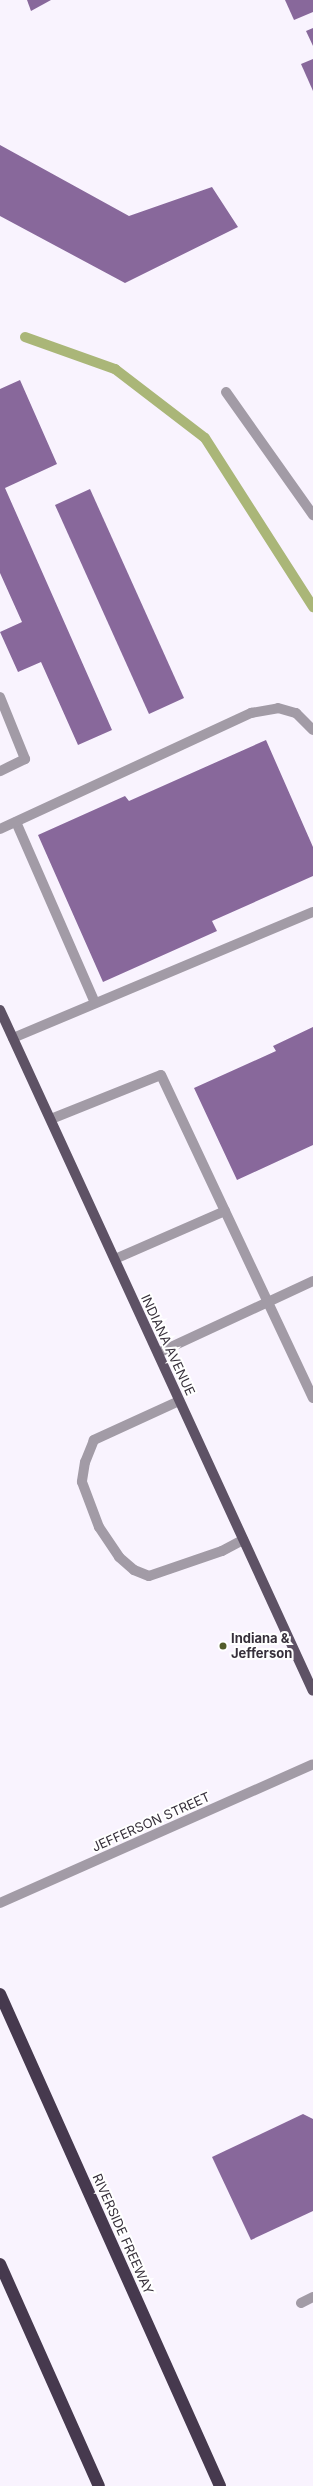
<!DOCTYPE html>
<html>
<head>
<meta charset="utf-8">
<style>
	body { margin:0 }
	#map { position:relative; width:313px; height:2486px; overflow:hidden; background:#f9f3fe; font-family:Inter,sans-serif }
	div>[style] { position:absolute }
	.stream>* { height:10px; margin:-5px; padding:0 5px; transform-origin:5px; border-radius:5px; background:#aab678 }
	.building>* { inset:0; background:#88689b }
	.minor>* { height:10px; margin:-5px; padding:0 5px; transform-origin:5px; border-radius:5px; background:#a29ba6 }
	.major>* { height:10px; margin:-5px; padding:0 5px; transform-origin:5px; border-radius:5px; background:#5e5265 }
	.highway>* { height:12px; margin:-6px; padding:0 6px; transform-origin:6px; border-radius:6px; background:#46394e }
	.dots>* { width:11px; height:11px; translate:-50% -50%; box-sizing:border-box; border:2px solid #fff; border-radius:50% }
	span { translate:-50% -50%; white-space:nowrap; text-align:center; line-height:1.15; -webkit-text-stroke:4px #fff; paint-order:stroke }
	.street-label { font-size:13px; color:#37303b }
	.poi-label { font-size:13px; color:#37303b; font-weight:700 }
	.left { translate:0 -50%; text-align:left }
</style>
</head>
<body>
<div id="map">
	<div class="stream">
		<i style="left:25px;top:337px;width:96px;rotate:19.6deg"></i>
		<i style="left:115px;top:369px;width:113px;rotate:37.5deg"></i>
		<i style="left:205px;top:438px;width:201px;rotate:57.4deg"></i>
	</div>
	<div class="building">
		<i style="clip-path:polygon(27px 0,51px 0,31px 11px)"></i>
		<i style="clip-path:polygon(285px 0,313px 0,313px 12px,294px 20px)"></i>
		<i style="clip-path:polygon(313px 28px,313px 46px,306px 31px)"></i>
		<i style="clip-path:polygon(313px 59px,313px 91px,301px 64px)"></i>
		<i style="clip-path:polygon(0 145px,129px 216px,212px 187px,238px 227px,125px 283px,0 216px)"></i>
		<i style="clip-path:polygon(20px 380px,57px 464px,5px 488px,112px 730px,78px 745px,41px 662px,18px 672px,0 632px,22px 622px,0 573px,0 389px)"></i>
		<i style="clip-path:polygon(90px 489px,184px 698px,149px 714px,55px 505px)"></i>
		<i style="clip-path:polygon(266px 740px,313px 847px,313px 876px,212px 921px,217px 931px,103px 982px,38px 835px,125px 796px,129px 801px)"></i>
		<i style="clip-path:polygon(313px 1027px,313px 1145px,237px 1180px,194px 1088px,276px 1051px,273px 1046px)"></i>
		<i style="clip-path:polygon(303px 2114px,313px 2119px,313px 2211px,251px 2240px,212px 2157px)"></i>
	</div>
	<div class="minor">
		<i style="left:226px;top:392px;width:151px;rotate:54.7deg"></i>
		<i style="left:0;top:697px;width:67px;rotate:68deg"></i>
		<i style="left:25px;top:759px;width:28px;rotate:154deg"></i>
		<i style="left:16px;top:822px;width:197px;rotate:66.4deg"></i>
		<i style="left:0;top:829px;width:277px;rotate:-24.8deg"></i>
		<i style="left:251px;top:713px;width:27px;rotate:-10deg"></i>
		<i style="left:278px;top:708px;width:19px;rotate:16deg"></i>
		<i style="left:296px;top:713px;width:24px;rotate:45deg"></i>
		<i style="left:13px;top:1038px;width:325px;rotate:-22.8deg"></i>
		<i style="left:51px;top:1119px;width:118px;rotate:-21.8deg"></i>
		<i style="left:161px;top:1075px;width:357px;rotate:64.8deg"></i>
		<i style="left:115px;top:1259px;width:120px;rotate:-23.6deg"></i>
		<i style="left:158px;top:1353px;width:171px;rotate:-24.9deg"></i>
		<i style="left:179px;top:1401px;width:94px;rotate:155.4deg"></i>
		<i style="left:94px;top:1440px;width:24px;rotate:112deg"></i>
		<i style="left:85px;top:1462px;width:20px;rotate:99deg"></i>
		<i style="left:82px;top:1482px;width:48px;rotate:69.3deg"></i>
		<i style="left:99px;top:1527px;width:36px;rotate:56deg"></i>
		<i style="left:119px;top:1557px;width:20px;rotate:41deg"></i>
		<i style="left:134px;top:1570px;width:16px;rotate:22deg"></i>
		<i style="left:149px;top:1576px;width:77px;rotate:-18.9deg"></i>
		<i style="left:222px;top:1551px;width:24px;rotate:-28deg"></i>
		<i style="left:0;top:1903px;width:342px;rotate:-23.9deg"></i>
		<i style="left:301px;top:2303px;width:13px;rotate:-27deg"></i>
	</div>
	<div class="major">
		<i style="left:0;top:1010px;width:749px;rotate:65.32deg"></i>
	</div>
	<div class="highway">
		<i style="left:0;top:1994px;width:539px;rotate:65.91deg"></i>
		<i style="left:0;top:2264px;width:243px;rotate:66deg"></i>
	</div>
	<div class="dots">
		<i style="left:223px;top:1646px;background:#525b2a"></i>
	</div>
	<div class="street-label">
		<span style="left:168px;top:1345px;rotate:65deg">INDIANA AVENUE</span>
		<span style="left:151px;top:1822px;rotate:-24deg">JEFFERSON STREET</span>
		<span style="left:123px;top:2234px;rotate:66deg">RIVERSIDE FREEWAY</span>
	</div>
	<div class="poi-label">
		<span class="left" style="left:231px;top:1646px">Indiana &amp;<br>Jefferson</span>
	</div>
</div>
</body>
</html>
